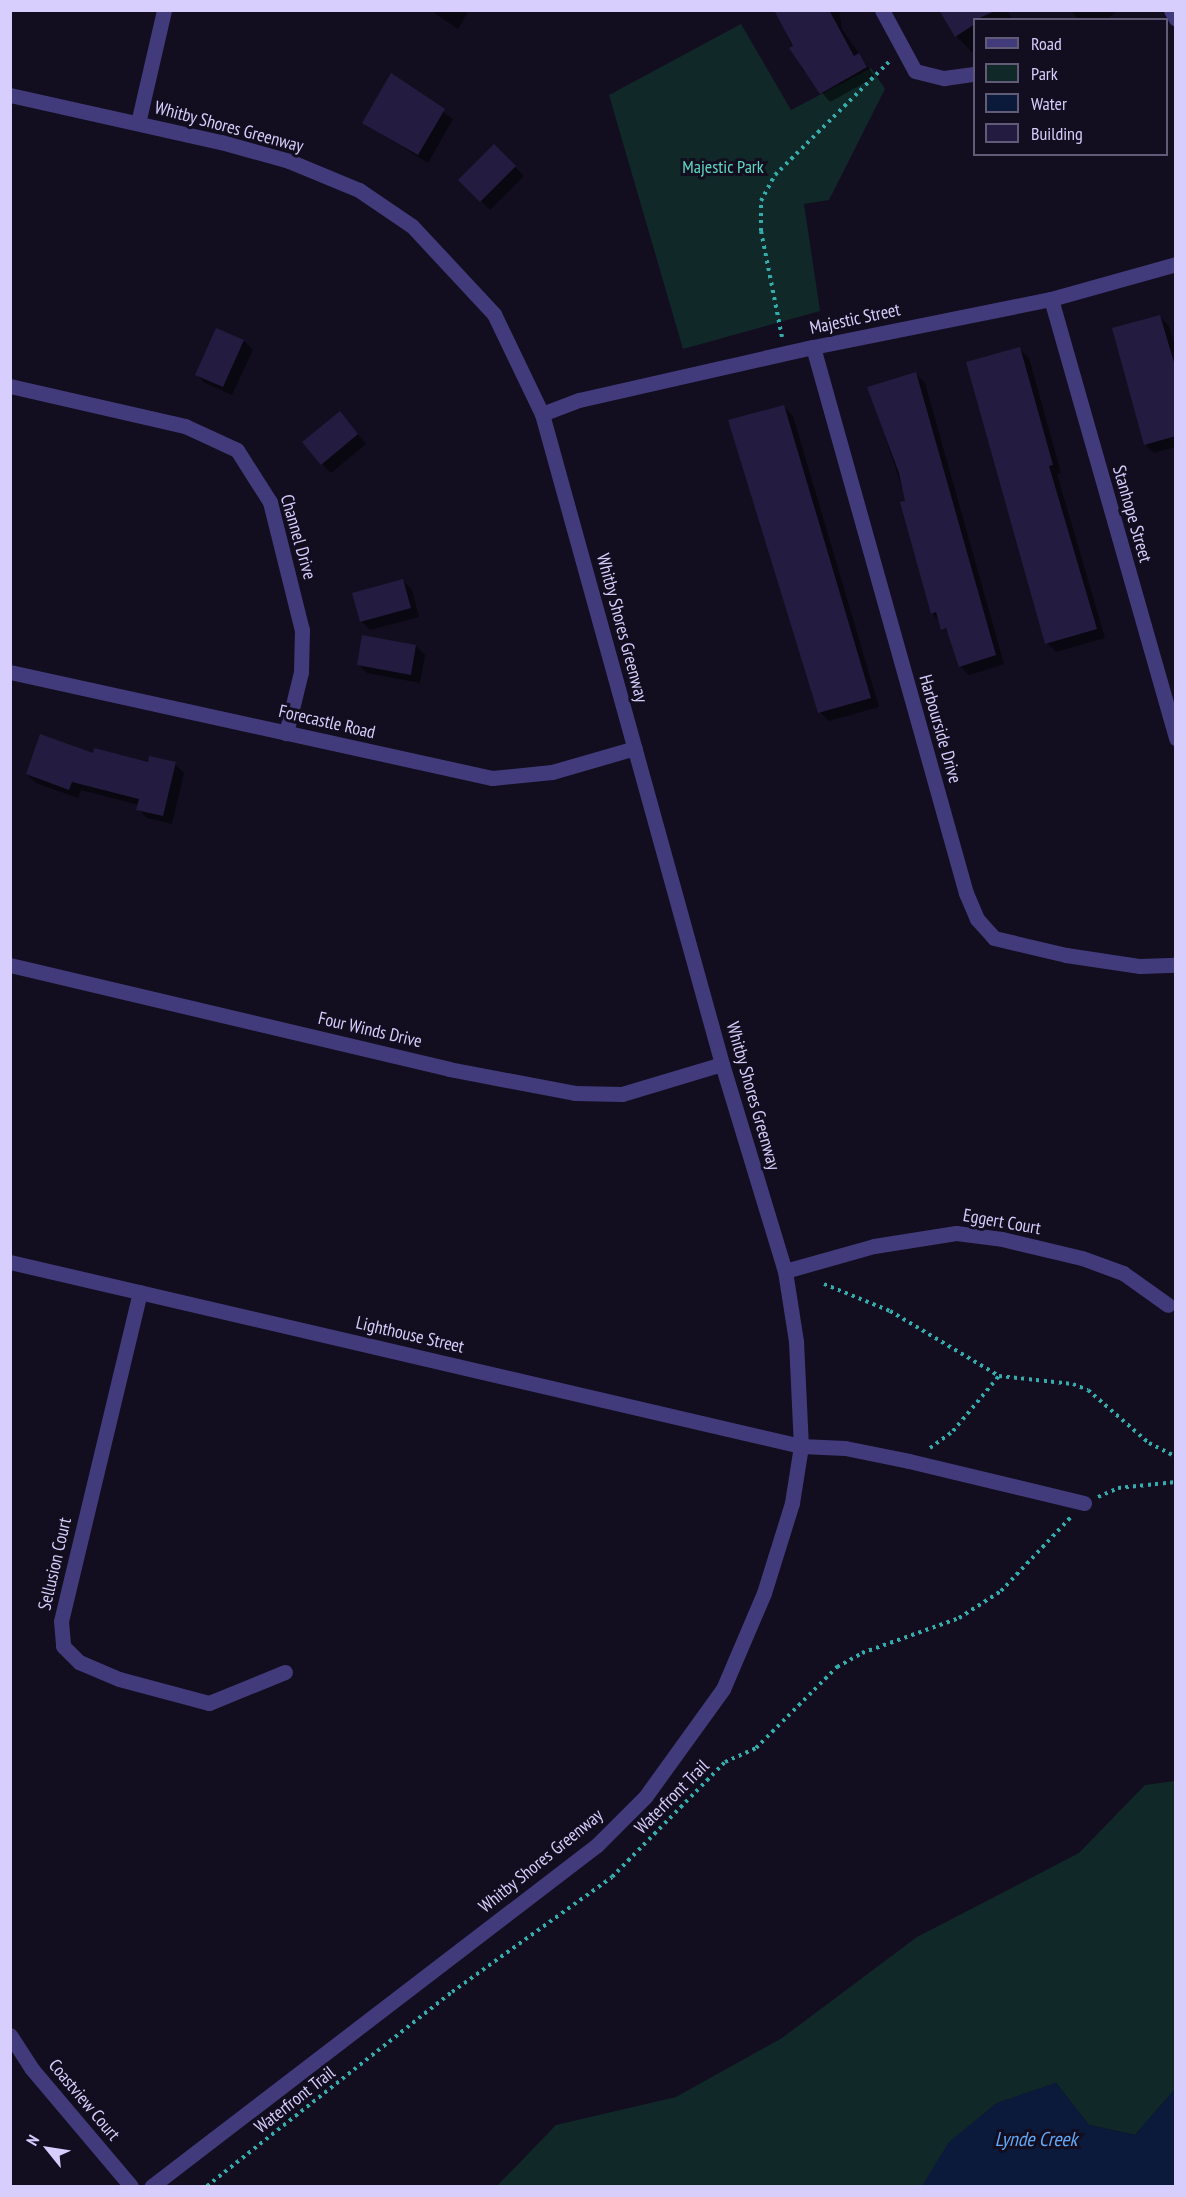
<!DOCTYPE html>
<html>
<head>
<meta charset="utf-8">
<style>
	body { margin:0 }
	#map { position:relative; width:1186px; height:2197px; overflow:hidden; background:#120e1f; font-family:"PT Sans Narrow",sans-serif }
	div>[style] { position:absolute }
	.green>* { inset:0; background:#112829 }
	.water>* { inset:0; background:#0b193b }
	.shadow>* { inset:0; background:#0007 }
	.building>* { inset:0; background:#241b40 }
	.path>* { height:4px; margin-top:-2px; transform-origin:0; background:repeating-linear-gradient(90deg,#33acac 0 3px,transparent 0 7.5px) }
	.minor>* { height:15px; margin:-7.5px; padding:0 7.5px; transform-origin:7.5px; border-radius:7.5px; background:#413b7c }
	span { translate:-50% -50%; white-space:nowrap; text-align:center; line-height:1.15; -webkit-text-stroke:6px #120e1f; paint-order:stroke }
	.street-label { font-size:18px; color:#d7cefd }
	.park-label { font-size:18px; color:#5ed9c2 }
	.water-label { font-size:20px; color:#61a8f8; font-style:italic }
	.frame { position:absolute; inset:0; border:12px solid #d7cefd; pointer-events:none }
	.legend { position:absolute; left:973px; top:18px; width:195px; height:138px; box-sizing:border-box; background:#120e1f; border:2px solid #615b78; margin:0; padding:8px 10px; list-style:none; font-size:18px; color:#d7cefd }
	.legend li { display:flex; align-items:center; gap:12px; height:30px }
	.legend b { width:30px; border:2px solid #615b78 }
	.north { position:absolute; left:18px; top:2119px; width:60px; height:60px; -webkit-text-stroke:4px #120e1f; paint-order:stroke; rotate:300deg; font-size:16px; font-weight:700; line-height:24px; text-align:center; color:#d7cefd }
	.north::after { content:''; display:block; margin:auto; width:21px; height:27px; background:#d7cefd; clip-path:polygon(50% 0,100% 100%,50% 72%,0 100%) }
</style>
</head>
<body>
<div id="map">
	<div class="green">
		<i style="clip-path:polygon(741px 24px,791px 110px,871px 68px,885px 89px,829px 200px,804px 204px,820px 311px,683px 349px,609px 95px)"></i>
		<i style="clip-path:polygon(1175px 1781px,1175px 2089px,1135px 2135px,1089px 2125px,1056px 2083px,997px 2103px,950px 2142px,922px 2186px,497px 2186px,556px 2125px,676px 2097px,782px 2038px,917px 1937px,1079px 1853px,1145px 1785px)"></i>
	</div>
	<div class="water">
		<i style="clip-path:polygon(1056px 2083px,1089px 2125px,1135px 2135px,1175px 2089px,1175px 2186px,922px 2186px,949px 2142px,997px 2103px)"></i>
	</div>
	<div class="shadow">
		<i style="clip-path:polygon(430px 10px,469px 10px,458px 29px)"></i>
		<i style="clip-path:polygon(776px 10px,839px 10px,842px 29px,875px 77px,830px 102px,802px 69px)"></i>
		<i style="clip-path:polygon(941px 10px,1007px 10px,1013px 20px,974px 20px,974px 54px,956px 36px)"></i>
		<i style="clip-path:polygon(1070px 10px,1119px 10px,1105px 20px,1079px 20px)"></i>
		<i style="clip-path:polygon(420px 96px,453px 119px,428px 163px,364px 123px)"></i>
		<i style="clip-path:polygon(494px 146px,524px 176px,490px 210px,461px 180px)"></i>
		<i style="clip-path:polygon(1160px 317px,1169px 326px,1176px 350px,1176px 447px,1154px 453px,1145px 444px)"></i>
		<i style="clip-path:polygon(217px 330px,244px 341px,253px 350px,232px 395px,205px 383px,196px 374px)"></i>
		<i style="clip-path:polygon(1020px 349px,1029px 358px,1061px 473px,1057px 474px,1105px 638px,1056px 652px,1047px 643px)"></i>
		<i style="clip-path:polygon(916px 374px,925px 383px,1004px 664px,969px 675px,960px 666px,951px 637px,932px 613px,907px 502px,869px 388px)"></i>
		<i style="clip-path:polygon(784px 407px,793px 416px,879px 707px,829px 721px,820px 712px)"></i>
		<i style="clip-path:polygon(348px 422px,366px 444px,331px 473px,322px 464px)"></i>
		<i style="clip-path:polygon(403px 581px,412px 590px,419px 617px,370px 630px,361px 621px)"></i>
		<i style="clip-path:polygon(416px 646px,425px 655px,420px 683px,367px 673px,358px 664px)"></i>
		<i style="clip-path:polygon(94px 755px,175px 764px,184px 773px,172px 824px,147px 818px,138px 809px,139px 805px,81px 790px,78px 798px,36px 783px,27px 774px)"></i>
	</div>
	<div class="building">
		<i style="clip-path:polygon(774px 10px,829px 10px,854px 56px,859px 53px,867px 67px,820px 94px,789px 48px,793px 46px)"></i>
		<i style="clip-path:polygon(939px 10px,997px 10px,975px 20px,975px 24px,955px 37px)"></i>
		<i style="clip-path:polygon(391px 73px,445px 109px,418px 155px,362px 123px)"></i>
		<i style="clip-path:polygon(494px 144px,516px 166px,480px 202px,458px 180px)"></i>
		<i style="clip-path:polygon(1160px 315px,1176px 369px,1176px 436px,1144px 445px,1112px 328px)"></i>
		<i style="clip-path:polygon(216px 328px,244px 340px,223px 387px,195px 375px)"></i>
		<i style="clip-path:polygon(1020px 347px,1053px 465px,1049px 466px,1097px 629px,1045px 644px,966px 362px)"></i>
		<i style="clip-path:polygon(916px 372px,996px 655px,959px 667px,946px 628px,941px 630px,936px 612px,931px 614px,900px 502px,905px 501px,899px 473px,867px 387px)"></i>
		<i style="clip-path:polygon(784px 405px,871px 698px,818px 713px,728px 420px)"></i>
		<i style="clip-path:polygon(340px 411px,358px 434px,321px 465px,302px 442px)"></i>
		<i style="clip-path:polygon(403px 579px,411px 608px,360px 622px,352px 593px)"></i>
		<i style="clip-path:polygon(362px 635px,416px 645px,411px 675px,357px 665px)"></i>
		<i style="clip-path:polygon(40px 734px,93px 753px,94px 748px,148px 762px,149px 756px,176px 762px,163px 816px,136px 810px,139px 799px,72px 782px,69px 790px,26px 774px)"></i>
	</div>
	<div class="path">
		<i style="left:782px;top:337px;width:108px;rotate:-101.2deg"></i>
		<i style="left:761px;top:231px;width:30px;rotate:-90deg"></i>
		<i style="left:761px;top:201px;width:30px;rotate:-62deg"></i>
		<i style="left:775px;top:175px;width:163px;rotate:-44.8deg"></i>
		<i style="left:824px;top:1284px;width:71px;rotate:22.2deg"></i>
		<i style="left:890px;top:1311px;width:127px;rotate:30.8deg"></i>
		<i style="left:999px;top:1376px;width:74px;rotate:6.2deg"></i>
		<i style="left:1073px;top:1384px;width:16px;rotate:22deg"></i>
		<i style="left:1088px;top:1390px;width:81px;rotate:41deg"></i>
		<i style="left:1149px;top:1443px;width:30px;rotate:27deg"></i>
		<i style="left:930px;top:1448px;width:29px;rotate:-36deg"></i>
		<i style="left:953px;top:1431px;width:72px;rotate:-50.1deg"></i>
		<i style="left:1098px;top:1497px;width:22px;rotate:-24deg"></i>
		<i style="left:1118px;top:1488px;width:58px;rotate:-5.9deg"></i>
		<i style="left:207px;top:2186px;width:313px;rotate:-38.4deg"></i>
		<i style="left:452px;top:1992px;width:197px;rotate:-35.7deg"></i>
		<i style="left:612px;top:1877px;width:161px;rotate:-45.5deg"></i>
		<i style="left:725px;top:1762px;width:34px;rotate:-24deg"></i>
		<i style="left:756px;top:1748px;width:115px;rotate:-45deg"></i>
		<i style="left:837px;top:1667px;width:29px;rotate:-29deg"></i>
		<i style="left:862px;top:1653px;width:103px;rotate:-19.8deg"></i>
		<i style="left:959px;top:1618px;width:50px;rotate:-32.7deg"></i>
		<i style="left:1001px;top:1591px;width:102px;rotate:-46.6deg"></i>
	</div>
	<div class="minor">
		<i style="left:882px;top:10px;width:69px;rotate:61.6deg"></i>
		<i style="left:915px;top:71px;width:30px;rotate:14deg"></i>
		<i style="left:944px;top:78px;width:30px;rotate:-8deg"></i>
		<i style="left:1171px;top:10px;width:10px;rotate:61deg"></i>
		<i style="left:10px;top:95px;width:216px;rotate:12.6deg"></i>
		<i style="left:221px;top:142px;width:71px;rotate:15.6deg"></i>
		<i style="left:289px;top:161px;width:76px;rotate:22.5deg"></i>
		<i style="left:359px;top:190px;width:64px;rotate:34.2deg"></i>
		<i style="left:412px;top:226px;width:120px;rotate:47deg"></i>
		<i style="left:494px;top:314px;width:111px;rotate:64.4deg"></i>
		<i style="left:542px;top:414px;width:674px;rotate:74.52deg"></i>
		<i style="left:722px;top:1064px;width:216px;rotate:73.1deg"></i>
		<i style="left:785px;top:1271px;width:71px;rotate:81.1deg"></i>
		<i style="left:796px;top:1341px;width:105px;rotate:87.3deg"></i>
		<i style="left:801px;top:1446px;width:58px;rotate:99deg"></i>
		<i style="left:792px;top:1503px;width:94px;rotate:107.3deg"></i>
		<i style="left:764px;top:1593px;width:104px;rotate:113.1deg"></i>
		<i style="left:723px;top:1689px;width:133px;rotate:125.8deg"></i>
		<i style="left:645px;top:1797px;width:68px;rotate:135deg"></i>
		<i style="left:597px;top:1845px;width:561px;rotate:142.54deg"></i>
		<i style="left:138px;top:123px;width:116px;rotate:-77deg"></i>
		<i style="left:1051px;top:299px;width:457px;rotate:74.1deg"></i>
		<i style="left:813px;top:347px;width:567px;rotate:74.35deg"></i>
		<i style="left:966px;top:893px;width:28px;rotate:67deg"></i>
		<i style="left:977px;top:919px;width:25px;rotate:48deg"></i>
		<i style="left:994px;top:938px;width:74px;rotate:13.3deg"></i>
		<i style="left:1066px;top:955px;width:75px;rotate:8.5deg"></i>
		<i style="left:1140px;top:966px;width:36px;rotate:-2deg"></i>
		<i style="left:10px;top:386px;width:180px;rotate:12.9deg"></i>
		<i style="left:185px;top:426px;width:57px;rotate:24.8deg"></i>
		<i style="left:237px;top:450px;width:62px;rotate:57.6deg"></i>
		<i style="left:270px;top:502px;width:132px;rotate:76deg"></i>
		<i style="left:302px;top:630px;width:42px;rotate:91.4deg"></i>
		<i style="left:301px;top:672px;width:63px;rotate:103.8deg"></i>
		<i style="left:542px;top:414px;width:40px;rotate:-21deg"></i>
		<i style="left:579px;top:400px;width:240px;rotate:-12.8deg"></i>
		<i style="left:813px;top:347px;width:243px;rotate:-11.4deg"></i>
		<i style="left:1051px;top:299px;width:130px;rotate:-15.6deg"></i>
		<i style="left:10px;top:672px;width:494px;rotate:12.4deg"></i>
		<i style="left:492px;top:778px;width:60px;rotate:-5.7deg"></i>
		<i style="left:552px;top:772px;width:86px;rotate:-16.1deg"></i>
		<i style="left:10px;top:965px;width:451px;rotate:13.3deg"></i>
		<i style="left:449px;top:1069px;width:128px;rotate:10.8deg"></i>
		<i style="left:575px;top:1093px;width:47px;rotate:1.2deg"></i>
		<i style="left:622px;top:1094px;width:104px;rotate:-16.7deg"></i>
		<i style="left:10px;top:1262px;width:812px;rotate:13.1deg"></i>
		<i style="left:801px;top:1446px;width:44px;rotate:2.6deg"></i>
		<i style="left:845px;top:1448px;width:65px;rotate:11.5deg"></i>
		<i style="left:909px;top:1461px;width:180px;rotate:13.5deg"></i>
		<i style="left:785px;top:1271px;width:92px;rotate:-15.7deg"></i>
		<i style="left:874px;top:1246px;width:83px;rotate:-9deg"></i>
		<i style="left:956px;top:1233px;width:46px;rotate:7.4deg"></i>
		<i style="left:1002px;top:1239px;width:82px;rotate:13.4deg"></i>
		<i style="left:1082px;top:1258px;width:44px;rotate:20.1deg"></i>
		<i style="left:1123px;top:1273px;width:55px;rotate:35.4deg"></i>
		<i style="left:140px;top:1292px;width:338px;rotate:103.5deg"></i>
		<i style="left:61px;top:1621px;width:25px;rotate:85deg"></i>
		<i style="left:63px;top:1646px;width:23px;rotate:45deg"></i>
		<i style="left:79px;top:1662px;width:43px;rotate:23deg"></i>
		<i style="left:119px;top:1679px;width:93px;rotate:14.9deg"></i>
		<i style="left:209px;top:1703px;width:82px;rotate:-22.2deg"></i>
		<i style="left:10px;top:2035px;width:40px;rotate:57.1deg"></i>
		<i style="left:32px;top:2069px;width:153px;rotate:49.8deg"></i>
	</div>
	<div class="street-label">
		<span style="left:229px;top:127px;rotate:15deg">Whitby Shores Greenway</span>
		<span style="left:855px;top:319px;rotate:-12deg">Majestic Street</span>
		<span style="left:1132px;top:514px;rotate:74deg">Stanhope Street</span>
		<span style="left:298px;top:537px;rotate:74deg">Channel Drive</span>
		<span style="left:622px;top:628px;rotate:75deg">Whitby Shores Greenway</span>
		<span style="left:327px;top:722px;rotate:13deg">Forecastle Road</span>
		<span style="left:940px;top:729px;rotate:74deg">Harbourside Drive</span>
		<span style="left:370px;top:1030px;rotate:13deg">Four Winds Drive</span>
		<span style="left:753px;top:1096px;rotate:74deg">Whitby Shores Greenway</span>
		<span style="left:1002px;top:1222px;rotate:10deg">Eggert Court</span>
		<span style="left:410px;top:1335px;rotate:13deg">Lighthouse Street</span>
		<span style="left:55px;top:1564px;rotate:-77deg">Sellusion Court</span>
		<span style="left:672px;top:1797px;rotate:-45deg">Waterfront Trail</span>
		<span style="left:541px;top:1861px;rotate:-39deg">Whitby Shores Greenway</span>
		<span style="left:84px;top:2100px;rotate:50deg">Coastview Court</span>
		<span style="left:295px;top:2100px;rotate:-38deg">Waterfront Trail</span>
	</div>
	<div class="park-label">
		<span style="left:723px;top:167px">Majestic Park</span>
	</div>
	<div class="water-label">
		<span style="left:1036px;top:2139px">Lynde Creek</span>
	</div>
	<div class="frame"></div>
	<ul class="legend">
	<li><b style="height:8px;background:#413b7c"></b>Road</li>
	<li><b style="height:16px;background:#112829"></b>Park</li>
	<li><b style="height:16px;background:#0b193b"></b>Water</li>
	<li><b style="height:16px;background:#241b40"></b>Building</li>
	</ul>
	<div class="north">N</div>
</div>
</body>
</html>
